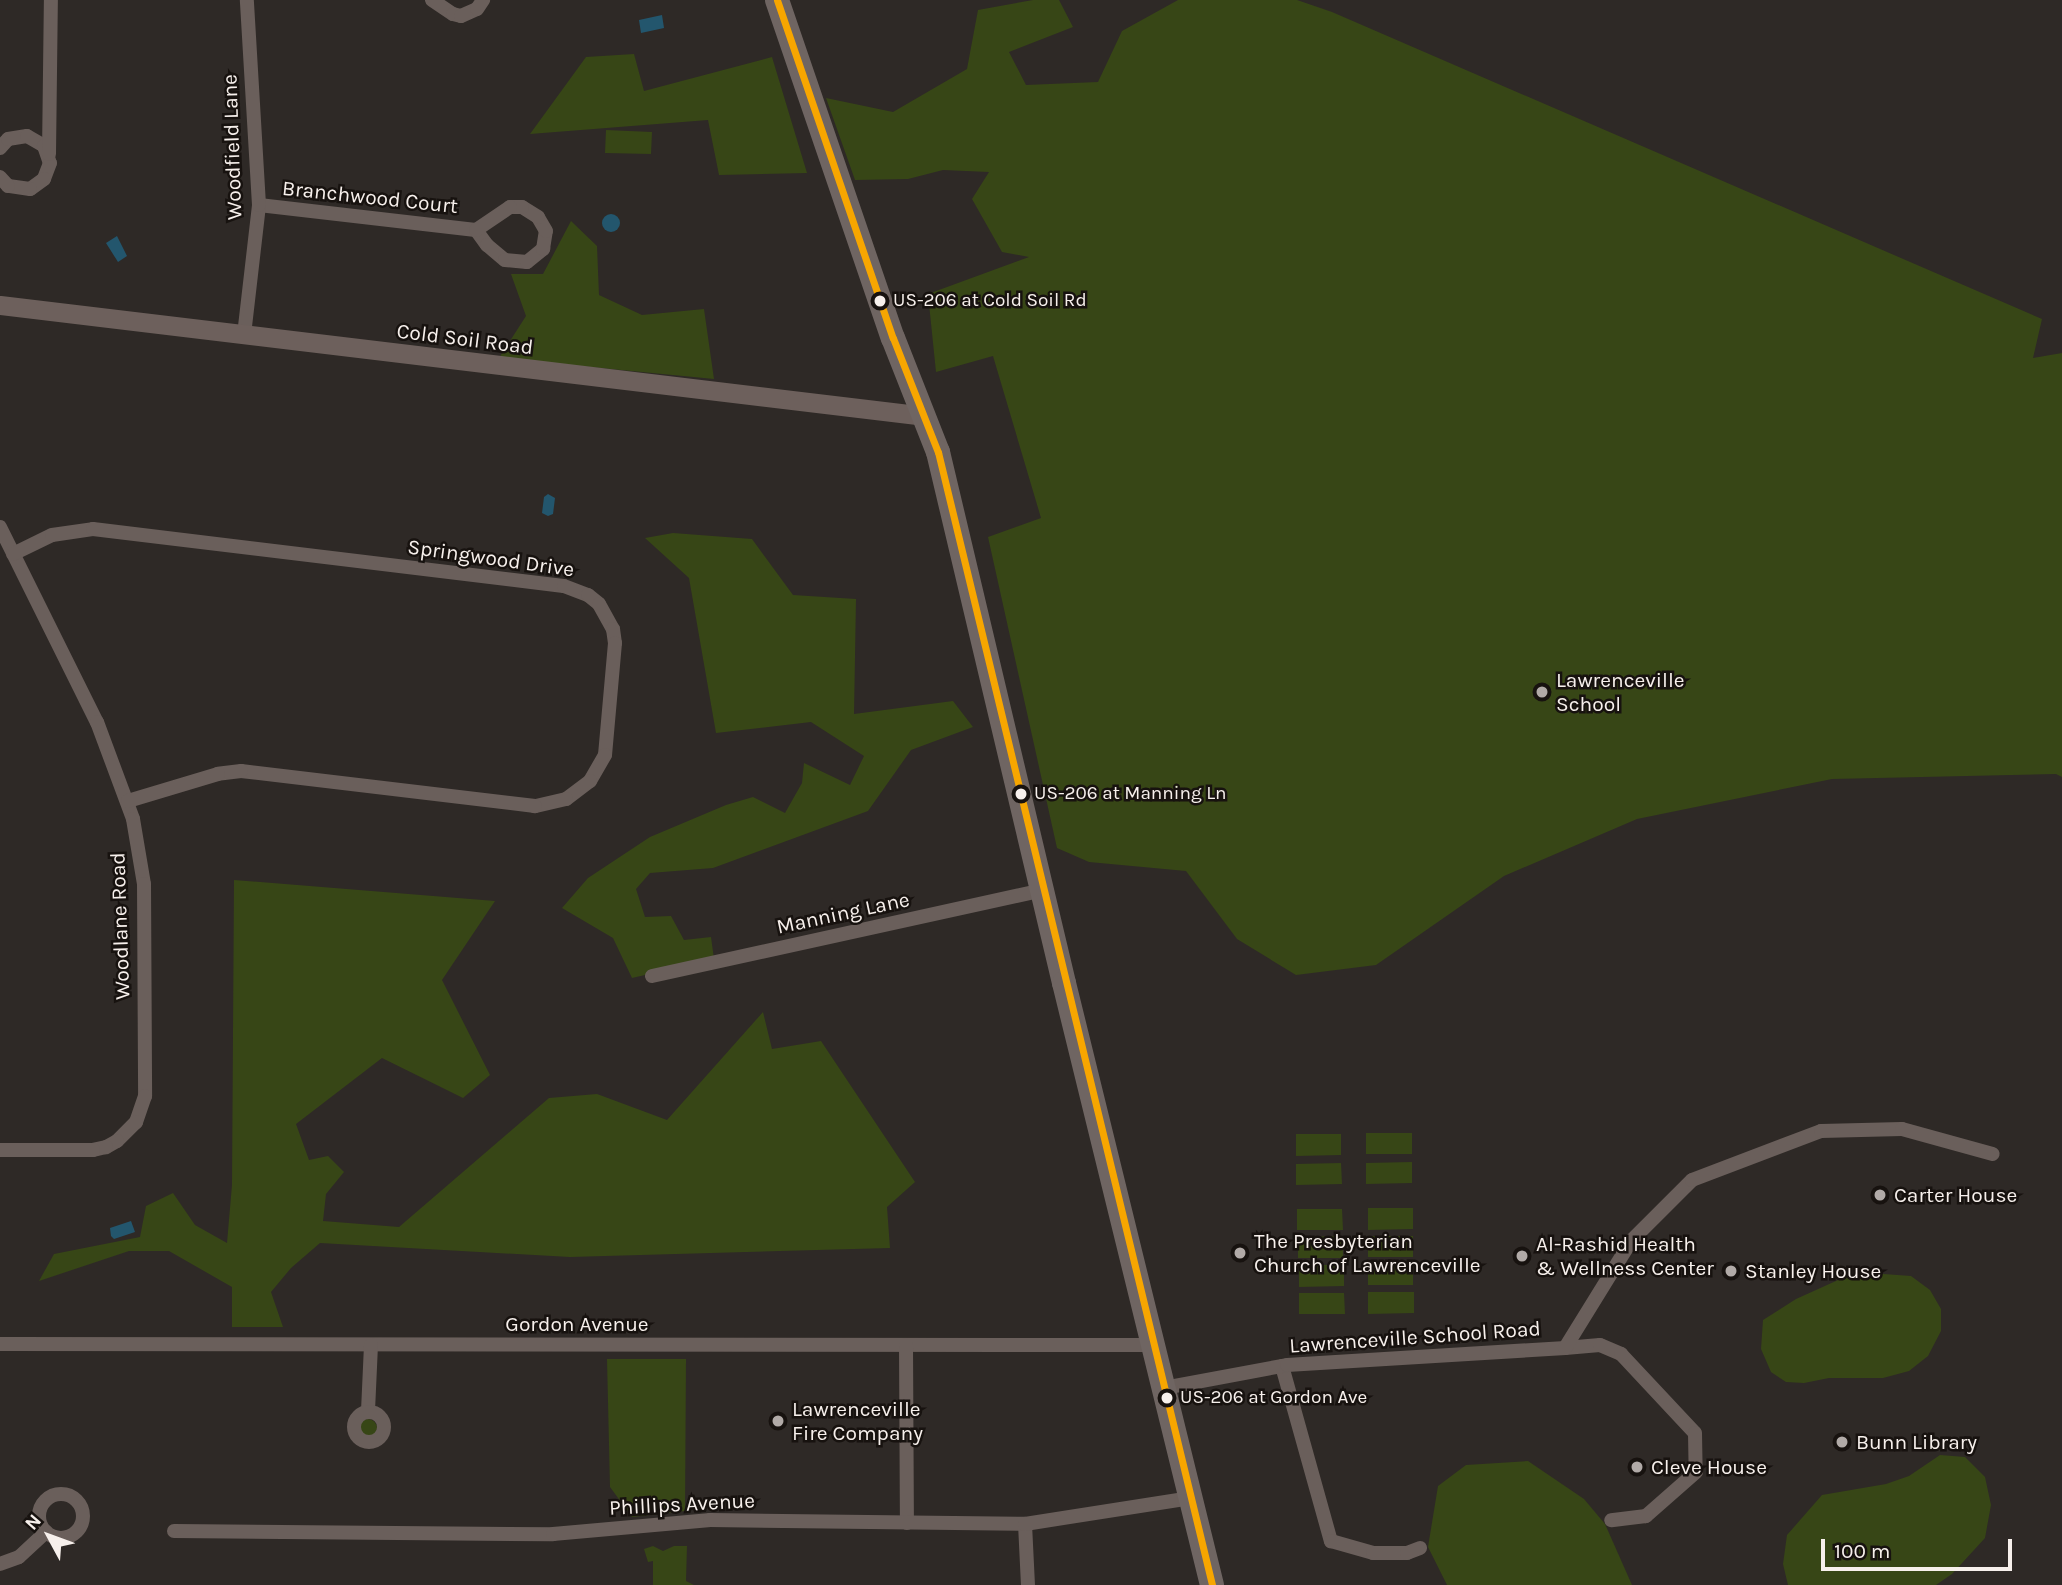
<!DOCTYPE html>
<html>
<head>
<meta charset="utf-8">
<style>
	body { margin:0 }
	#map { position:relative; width:2062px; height:1585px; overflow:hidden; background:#2e2926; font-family:Karla,sans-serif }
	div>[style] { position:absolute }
	.green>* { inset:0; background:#374616 }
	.round { border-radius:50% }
	.water>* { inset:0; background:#23566d }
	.street>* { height:14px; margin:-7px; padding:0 7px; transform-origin:7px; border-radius:7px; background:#6a5f5b }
	.street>.ring { margin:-7px; padding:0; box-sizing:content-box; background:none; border:14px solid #6a5f5b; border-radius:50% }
	.secondary>* { height:19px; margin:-9.5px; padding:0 9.5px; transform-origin:9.5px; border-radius:9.5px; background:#6d605c }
	.highway>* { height:24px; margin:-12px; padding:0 12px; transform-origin:12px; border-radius:12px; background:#6f6562 }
	.bus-1>* { height:7px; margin:-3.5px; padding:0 3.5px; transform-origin:3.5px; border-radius:3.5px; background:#f7a600 }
	.dots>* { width:19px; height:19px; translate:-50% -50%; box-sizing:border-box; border:4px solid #17120f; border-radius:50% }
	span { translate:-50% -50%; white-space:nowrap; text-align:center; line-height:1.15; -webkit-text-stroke:5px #17120f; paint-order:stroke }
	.bus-label { font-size:19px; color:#f7f0ec }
	.left { translate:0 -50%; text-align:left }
	.street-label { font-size:21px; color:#f7f0ec }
	.poi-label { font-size:21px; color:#f7f0ec }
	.north { position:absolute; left:14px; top:1501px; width:70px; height:70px; -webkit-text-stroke:5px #17120f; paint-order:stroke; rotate:311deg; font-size:19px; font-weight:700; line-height:28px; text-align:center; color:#f7f0ec }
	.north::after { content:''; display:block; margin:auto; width:24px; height:32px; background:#f7f0ec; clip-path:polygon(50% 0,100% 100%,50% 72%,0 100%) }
	.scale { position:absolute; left:1821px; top:1539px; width:191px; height:32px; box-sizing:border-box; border:4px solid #f7f0ec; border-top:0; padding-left:9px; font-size:21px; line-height:24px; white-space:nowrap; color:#f7f0ec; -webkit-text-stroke:5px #17120f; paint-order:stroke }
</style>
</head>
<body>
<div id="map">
	<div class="green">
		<i style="clip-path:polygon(1033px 0,1059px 0,1073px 27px,1009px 52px,1026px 85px,1098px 82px,1122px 31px,1178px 0,1297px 0,1332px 12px,2042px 319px,2033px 358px,2062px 353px,2062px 777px,2056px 774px,1832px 779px,1637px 819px,1504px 876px,1376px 965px,1296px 975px,1237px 939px,1186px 871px,1089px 862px,1057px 848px,988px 537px,1041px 518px,993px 356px,936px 372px,928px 294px,1029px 257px,1002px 252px,972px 199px,989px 172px,943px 170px,908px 179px,855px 180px,826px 98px,893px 112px,967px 69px,978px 10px)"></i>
		<i style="clip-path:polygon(634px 54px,644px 91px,772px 57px,807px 173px,719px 175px,708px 120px,530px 134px,586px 57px)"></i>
		<i style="clip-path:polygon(606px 130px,652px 132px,651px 154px,605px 153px)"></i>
		<i style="clip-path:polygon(571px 221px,597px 246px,599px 295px,642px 315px,704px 309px,714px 379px,499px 358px,526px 316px,511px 274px,543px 274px)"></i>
		<i style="clip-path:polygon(673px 533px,752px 539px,793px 595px,856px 599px,854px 714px,953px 701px,973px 727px,911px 750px,868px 811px,713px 868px,650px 873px,636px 889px,645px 917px,671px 916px,684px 940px,711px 937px,714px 959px,632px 978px,613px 938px,562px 908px,588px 878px,650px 837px,726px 805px,753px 797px,785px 813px,802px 783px,804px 763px,850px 785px,864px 756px,811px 722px,716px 733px,689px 578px,645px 538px)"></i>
		<i style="clip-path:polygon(234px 880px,495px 901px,442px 980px,490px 1075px,463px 1098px,382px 1058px,296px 1124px,309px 1160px,328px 1156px,344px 1172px,326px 1194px,323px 1221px,399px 1227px,549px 1098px,597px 1094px,667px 1120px,763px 1012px,772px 1049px,821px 1041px,915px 1182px,887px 1207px,890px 1248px,570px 1257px,320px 1243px,291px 1268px,271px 1292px,283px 1327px,232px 1327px,232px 1287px,169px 1251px,129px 1251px,39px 1281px,54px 1254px,140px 1237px,146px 1206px,173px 1193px,195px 1225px,227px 1243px,232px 1185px)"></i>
		<i style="clip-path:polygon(1366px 1133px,1412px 1133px,1412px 1154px,1366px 1154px)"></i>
		<i style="clip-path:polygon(1296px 1134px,1341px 1134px,1341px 1155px,1296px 1156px)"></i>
		<i style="clip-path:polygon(1412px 1162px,1412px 1183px,1366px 1184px,1366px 1163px)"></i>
		<i style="clip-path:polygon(1341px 1163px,1342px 1184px,1296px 1185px,1296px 1164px)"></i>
		<i style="clip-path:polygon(1368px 1208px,1413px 1208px,1413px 1229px,1368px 1230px)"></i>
		<i style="clip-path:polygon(1297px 1209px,1342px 1209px,1343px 1230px,1297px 1230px)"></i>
		<i style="clip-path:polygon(1343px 1236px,1343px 1258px,1298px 1258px,1298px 1237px)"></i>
		<i style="clip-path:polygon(1368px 1236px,1413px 1236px,1413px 1257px,1368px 1257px)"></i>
		<i style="clip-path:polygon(1368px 1264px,1413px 1264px,1413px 1285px,1368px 1285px)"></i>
		<i style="clip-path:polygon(1299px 1265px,1344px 1265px,1344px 1286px,1299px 1287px)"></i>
		<i style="clip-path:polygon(1870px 1273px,1911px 1276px,1930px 1290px,1941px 1309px,1941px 1331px,1928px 1356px,1909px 1371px,1883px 1378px,1829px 1378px,1804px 1383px,1786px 1382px,1771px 1372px,1761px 1349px,1763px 1320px,1796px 1299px,1847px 1276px)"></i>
		<i style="clip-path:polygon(1368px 1292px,1414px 1292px,1414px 1313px,1368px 1314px)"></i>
		<i style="clip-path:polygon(1299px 1293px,1344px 1293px,1345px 1314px,1299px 1314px)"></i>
		<i style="clip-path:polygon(607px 1359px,686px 1359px,685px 1511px,632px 1517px,610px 1487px)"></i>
		<i class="round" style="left:359px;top:1419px;width:18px;height:18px"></i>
		<i style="clip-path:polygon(1940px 1455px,1965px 1457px,1985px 1477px,1991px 1505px,1985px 1538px,1952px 1574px,1936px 1585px,1788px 1585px,1783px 1564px,1787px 1535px,1822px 1495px,1886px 1484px,1909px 1476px)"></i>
		<i style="clip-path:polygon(1528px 1461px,1584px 1499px,1605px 1524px,1632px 1585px,1447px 1585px,1428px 1547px,1438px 1486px,1466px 1465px)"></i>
		<i style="clip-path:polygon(653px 1546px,663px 1551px,674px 1546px,687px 1546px,686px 1581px,694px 1585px,653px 1585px,653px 1561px,648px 1562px,644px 1549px)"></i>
	</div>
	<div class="water">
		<i style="clip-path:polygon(662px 15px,664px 28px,641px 33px,639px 20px)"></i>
		<i class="round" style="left:602px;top:214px;width:18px;height:18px"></i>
		<i style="clip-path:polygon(117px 236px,127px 256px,118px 262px,106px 243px)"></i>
		<i style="clip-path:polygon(548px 494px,555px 498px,553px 514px,548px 516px,542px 513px,544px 497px)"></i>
		<i style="clip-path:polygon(131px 1221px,135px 1232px,114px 1239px,111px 1236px,110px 1228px)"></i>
	</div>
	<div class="street">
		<i style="left:432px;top:0;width:25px;rotate:34deg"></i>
		<i style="left:453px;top:14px;width:8px;rotate:14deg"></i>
		<i style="left:461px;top:16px;width:17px;rotate:-24deg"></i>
		<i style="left:477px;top:9px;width:11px;rotate:-56deg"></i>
		<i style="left:0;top:148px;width:12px;rotate:-48deg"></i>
		<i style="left:8px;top:139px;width:19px;rotate:-9deg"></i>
		<i style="left:27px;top:136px;width:20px;rotate:30deg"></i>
		<i style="left:44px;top:146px;width:18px;rotate:71deg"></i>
		<i style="left:50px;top:163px;width:17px;rotate:111deg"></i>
		<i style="left:44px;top:179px;width:17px;rotate:144deg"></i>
		<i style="left:30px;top:189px;width:22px;rotate:-172deg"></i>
		<i style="left:8px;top:186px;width:12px;rotate:-132deg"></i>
		<i style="left:49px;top:154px;width:154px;rotate:-89.3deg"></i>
		<i style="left:259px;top:205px;width:218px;rotate:6.6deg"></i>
		<i style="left:476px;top:230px;width:19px;rotate:54deg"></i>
		<i style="left:487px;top:245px;width:23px;rotate:40deg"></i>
		<i style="left:505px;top:260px;width:22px;rotate:5deg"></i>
		<i style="left:527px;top:262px;width:21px;rotate:-39deg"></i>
		<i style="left:543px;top:249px;width:18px;rotate:-81deg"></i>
		<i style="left:546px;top:231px;width:16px;rotate:-120deg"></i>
		<i style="left:538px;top:217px;width:19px;rotate:-148deg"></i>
		<i style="left:522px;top:207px;width:12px;rotate:180deg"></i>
		<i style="left:510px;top:207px;width:41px;rotate:145.9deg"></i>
		<i style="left:244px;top:335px;width:131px;rotate:-83.4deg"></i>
		<i style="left:259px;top:205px;width:205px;rotate:-93.4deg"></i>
		<i style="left:0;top:527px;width:218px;rotate:63.6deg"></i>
		<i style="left:97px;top:722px;width:103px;rotate:69.6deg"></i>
		<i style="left:133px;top:819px;width:66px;rotate:80.4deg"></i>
		<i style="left:144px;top:884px;width:212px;rotate:89.7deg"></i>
		<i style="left:145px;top:1096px;width:28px;rotate:109deg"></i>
		<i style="left:136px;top:1122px;width:27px;rotate:135deg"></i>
		<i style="left:117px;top:1141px;width:13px;rotate:151deg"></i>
		<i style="left:106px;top:1147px;width:13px;rotate:167deg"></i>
		<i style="left:93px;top:1150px;width:93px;rotate:180deg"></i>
		<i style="left:13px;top:554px;width:43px;rotate:-26deg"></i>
		<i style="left:52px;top:535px;width:41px;rotate:-8.3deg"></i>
		<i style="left:93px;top:529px;width:474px;rotate:6.9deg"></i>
		<i style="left:564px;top:586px;width:26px;rotate:21deg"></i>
		<i style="left:588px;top:595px;width:14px;rotate:39deg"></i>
		<i style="left:599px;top:604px;width:29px;rotate:61deg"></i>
		<i style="left:613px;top:629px;width:14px;rotate:82deg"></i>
		<i style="left:615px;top:643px;width:112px;rotate:95.1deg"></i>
		<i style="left:605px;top:755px;width:30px;rotate:120deg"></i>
		<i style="left:590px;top:781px;width:30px;rotate:143deg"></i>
		<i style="left:566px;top:799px;width:32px;rotate:167deg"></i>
		<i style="left:535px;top:806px;width:296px;rotate:-173.2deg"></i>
		<i style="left:241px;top:771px;width:23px;rotate:173deg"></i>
		<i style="left:218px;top:774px;width:94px;rotate:163.3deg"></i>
		<i style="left:652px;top:976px;width:399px;rotate:-12.4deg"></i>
		<i style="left:0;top:1344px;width:1153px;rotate:0.05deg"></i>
		<i style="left:906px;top:1345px;width:178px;rotate:89.7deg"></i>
		<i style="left:1565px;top:1348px;width:35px;rotate:-5deg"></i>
		<i style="left:1600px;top:1345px;width:23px;rotate:23deg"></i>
		<i style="left:1621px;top:1354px;width:108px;rotate:46.9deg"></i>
		<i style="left:1695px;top:1433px;width:39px;rotate:89deg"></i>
		<i style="left:1696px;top:1472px;width:67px;rotate:138.7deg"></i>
		<i style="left:1646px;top:1516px;width:35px;rotate:173deg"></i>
		<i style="left:1282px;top:1366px;width:182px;rotate:74.4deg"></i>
		<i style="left:1331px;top:1541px;width:44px;rotate:15.9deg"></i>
		<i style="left:1373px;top:1553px;width:34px"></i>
		<i style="left:1407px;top:1553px;width:14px;rotate:-21deg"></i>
		<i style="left:1164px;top:1388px;width:125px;rotate:-10.6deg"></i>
		<i style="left:1287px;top:1365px;width:279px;rotate:-3.5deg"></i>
		<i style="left:1565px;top:1348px;width:126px;rotate:-58.3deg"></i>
		<i style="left:1631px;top:1241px;width:86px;rotate:-45deg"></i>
		<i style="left:1692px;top:1180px;width:138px;rotate:-20.8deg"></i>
		<i style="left:1821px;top:1131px;width:81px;rotate:-1.4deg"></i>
		<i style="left:1902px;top:1129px;width:94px;rotate:15.4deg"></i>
		<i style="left:368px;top:1411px;width:66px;rotate:-87.4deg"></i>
		<i class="ring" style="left:354px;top:1412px;width:16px;height:16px"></i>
		<i class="ring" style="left:39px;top:1494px;width:30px;height:30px"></i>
		<i style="left:1025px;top:1524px;width:61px;rotate:87.2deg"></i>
		<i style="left:174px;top:1531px;width:379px;rotate:0.5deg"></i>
		<i style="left:553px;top:1534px;width:158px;rotate:-5.1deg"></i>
		<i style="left:710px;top:1520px;width:315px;rotate:0.7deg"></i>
		<i style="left:1025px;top:1524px;width:168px;rotate:-8.9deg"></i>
		<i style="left:0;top:1564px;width:20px;rotate:-20deg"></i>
		<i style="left:19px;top:1557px;width:37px;rotate:-43deg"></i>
	</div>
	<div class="secondary">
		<i style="left:0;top:305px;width:932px;rotate:6.84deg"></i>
	</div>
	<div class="highway">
		<i style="left:777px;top:0;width:357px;rotate:71.1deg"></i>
		<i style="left:893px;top:338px;width:123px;rotate:68.5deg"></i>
		<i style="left:938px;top:452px;width:546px;rotate:76.65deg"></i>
		<i style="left:1064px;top:983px;width:620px;rotate:76.19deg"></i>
	</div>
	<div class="bus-1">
		<i style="left:777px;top:0;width:357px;rotate:71.1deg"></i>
		<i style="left:893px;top:338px;width:123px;rotate:68.5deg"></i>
		<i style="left:938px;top:452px;width:1166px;rotate:76.4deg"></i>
	</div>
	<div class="dots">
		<i style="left:880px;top:301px;background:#f7f0ec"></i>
		<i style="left:1542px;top:692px;background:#b1aaa7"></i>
		<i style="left:1021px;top:794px;background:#f7f0ec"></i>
		<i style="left:1880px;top:1195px;background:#b1aaa7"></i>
		<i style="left:1240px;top:1253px;background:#b1aaa7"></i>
		<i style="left:1522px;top:1256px;background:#b1aaa7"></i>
		<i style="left:1731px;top:1271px;background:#b1aaa7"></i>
		<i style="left:1167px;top:1398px;background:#f7f0ec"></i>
		<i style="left:778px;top:1421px;background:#b1aaa7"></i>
		<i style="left:1842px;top:1442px;background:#b1aaa7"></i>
		<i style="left:1637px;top:1467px;background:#b1aaa7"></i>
	</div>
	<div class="bus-label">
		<span class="left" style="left:893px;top:301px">US-206 at Cold Soil Rd</span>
		<span class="left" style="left:1034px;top:794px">US-206 at Manning Ln</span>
		<span class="left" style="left:1180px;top:1398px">US-206 at Gordon Ave</span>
	</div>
	<div class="street-label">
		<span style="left:232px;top:147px;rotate:-92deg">Woodfield Lane</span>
		<span style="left:370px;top:197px;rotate:6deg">Branchwood Court</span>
		<span style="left:465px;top:339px;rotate:7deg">Cold Soil Road</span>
		<span style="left:491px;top:558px;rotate:8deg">Springwood Drive</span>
		<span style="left:843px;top:913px;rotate:-12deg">Manning Lane</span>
		<span style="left:120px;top:926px;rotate:-92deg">Woodlane Road</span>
		<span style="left:577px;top:1324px">Gordon Avenue</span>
		<span style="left:1415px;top:1337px;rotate:-4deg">Lawrenceville School Road</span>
		<span style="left:682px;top:1504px;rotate:-3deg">Phillips Avenue</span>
	</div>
	<div class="poi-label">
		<span class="left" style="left:1556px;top:692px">Lawrenceville<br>School</span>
		<span class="left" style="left:1894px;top:1195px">Carter House</span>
		<span class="left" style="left:1254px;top:1253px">The Presbyterian<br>Church of Lawrenceville</span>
		<span class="left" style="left:1536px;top:1256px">Al-Rashid Health<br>&amp; Wellness Center</span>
		<span class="left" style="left:1745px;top:1271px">Stanley House</span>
		<span class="left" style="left:792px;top:1421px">Lawrenceville<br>Fire Company</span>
		<span class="left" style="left:1856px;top:1442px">Bunn Library</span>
		<span class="left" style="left:1651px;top:1467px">Cleve House</span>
	</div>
	<div class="north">N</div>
	<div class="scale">100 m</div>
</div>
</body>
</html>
